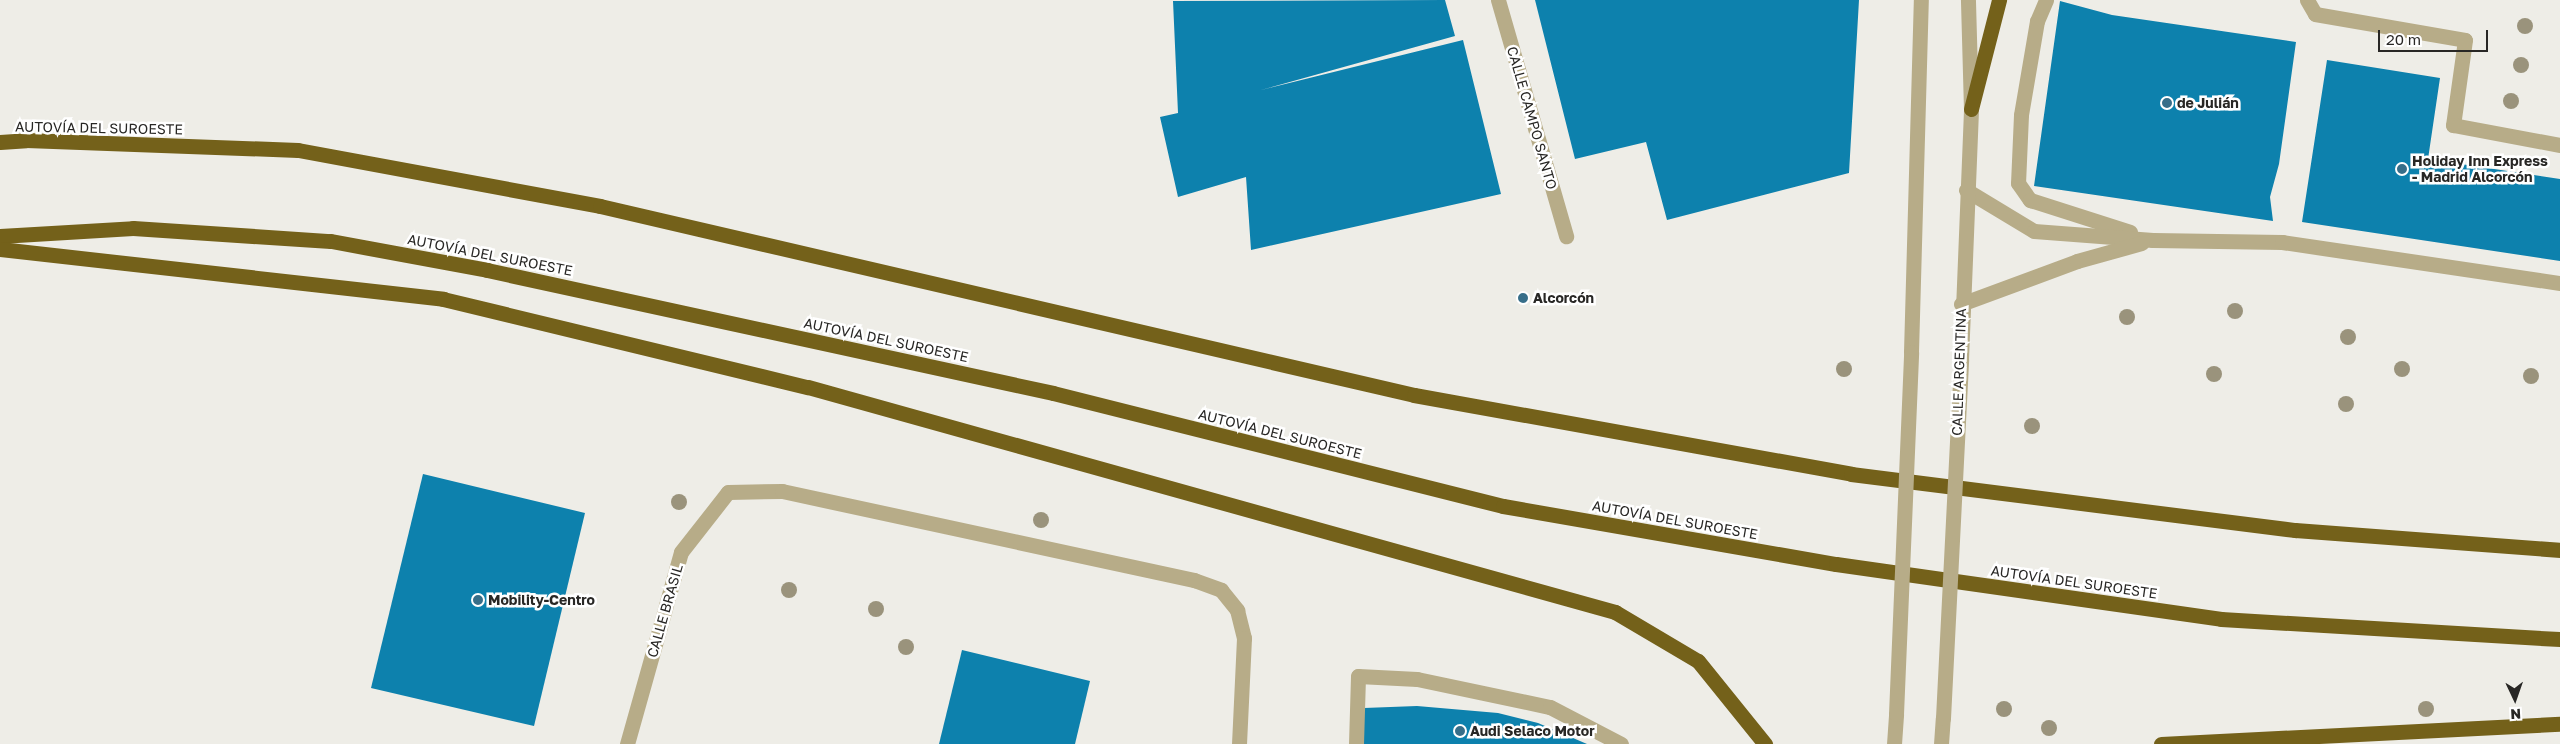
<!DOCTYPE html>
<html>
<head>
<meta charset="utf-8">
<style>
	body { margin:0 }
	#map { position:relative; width:2560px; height:744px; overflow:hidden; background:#eeede7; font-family:"Golos Text",sans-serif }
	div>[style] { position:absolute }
	.building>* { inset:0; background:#0d81ad }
	.service>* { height:15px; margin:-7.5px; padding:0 7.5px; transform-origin:7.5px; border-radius:7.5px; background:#b7ac88 }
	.minor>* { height:15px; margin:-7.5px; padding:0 7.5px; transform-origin:7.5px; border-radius:7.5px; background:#b7ac88 }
	.motorway>* { height:15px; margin:-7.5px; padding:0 7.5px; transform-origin:7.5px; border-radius:7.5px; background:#74611a }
	.minor-bridge>* { height:15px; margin:-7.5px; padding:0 7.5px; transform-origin:7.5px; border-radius:7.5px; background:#b7ac88 }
	.trees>* { width:16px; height:16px; margin:-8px; border-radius:50%; background:#9a937c }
	.dots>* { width:14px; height:14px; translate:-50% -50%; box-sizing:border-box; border:2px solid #fff; border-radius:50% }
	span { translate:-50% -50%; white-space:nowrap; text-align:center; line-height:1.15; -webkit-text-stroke:5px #fff; paint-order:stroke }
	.poi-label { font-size:14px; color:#282725; font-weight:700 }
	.left { translate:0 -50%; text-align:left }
	.street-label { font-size:14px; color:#282725 }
	.north { position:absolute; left:2490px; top:674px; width:50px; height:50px; -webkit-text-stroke:4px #fff; paint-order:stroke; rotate:177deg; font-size:14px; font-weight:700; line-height:20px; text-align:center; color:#282725 }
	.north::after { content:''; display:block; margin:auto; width:18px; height:22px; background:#282725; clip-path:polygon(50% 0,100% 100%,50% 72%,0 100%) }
	.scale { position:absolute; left:2378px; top:30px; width:110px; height:22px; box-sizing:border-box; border:2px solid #282725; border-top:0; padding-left:6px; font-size:15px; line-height:18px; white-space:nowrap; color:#282725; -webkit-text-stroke:4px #fff; paint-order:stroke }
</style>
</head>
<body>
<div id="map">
	<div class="building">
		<i style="clip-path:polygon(1445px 0,1455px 36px,1261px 90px,1463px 40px,1501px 194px,1251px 250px,1246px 177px,1178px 197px,1160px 117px,1178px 113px,1173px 1px)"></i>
		<i style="clip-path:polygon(1535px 0,1859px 0,1849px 173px,1667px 220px,1646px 142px,1575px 159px)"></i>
		<i style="clip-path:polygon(2060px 1px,2112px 15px,2296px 42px,2279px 164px,2270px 197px,2273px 221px,2034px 186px)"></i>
		<i style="clip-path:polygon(2327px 60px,2440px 78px,2428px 159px,2560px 179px,2560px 261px,2302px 222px)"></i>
		<i style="clip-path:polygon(423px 474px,585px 513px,534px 726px,371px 688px)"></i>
		<i style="clip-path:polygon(962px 650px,1090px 681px,1075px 744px,939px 744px)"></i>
		<i style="clip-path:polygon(1417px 706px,1498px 713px,1538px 723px,1587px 744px,1363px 744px,1364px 708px)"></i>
	</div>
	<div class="service">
		<i style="left:1498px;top:0;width:246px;rotate:73.9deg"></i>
		<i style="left:2046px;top:0;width:23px;rotate:113deg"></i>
		<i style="left:2037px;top:21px;width:95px;rotate:99.7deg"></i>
		<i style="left:2021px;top:115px;width:68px;rotate:92.5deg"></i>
		<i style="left:2018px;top:183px;width:21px;rotate:55deg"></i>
		<i style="left:2030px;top:200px;width:105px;rotate:17.7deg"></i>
		<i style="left:2307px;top:0;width:16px;rotate:60deg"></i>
		<i style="left:2315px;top:14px;width:152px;rotate:9.8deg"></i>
		<i style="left:2465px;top:40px;width:86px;rotate:98deg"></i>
		<i style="left:2453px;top:125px;width:109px;rotate:10.6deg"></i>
		<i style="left:1966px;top:190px;width:79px;rotate:31.1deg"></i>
		<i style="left:2034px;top:231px;width:119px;rotate:4.3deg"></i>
		<i style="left:2153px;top:240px;width:129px;rotate:0.9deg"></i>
		<i style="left:2282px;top:242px;width:281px;rotate:8.4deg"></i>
		<i style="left:1961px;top:304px;width:124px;rotate:-20.3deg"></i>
		<i style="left:2077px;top:261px;width:67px;rotate:-15.5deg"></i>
		<i style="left:728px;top:492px;width:54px;rotate:-1.1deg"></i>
		<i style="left:782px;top:491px;width:422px;rotate:12.2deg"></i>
		<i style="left:1194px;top:580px;width:29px;rotate:20deg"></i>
		<i style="left:1221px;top:590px;width:26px;rotate:51deg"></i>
		<i style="left:1356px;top:744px;width:68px;rotate:-88.3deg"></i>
		<i style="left:1358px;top:676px;width:59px;rotate:2.9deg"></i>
		<i style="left:1417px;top:679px;width:136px;rotate:11.9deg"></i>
		<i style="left:1550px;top:707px;width:80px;rotate:27.5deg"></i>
	</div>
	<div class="minor">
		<i style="left:1911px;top:352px;width:352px;rotate:-88.4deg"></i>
		<i style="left:1961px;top:359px;width:250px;rotate:-87.7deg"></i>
		<i style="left:1971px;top:109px;width:109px;rotate:-91.6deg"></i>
		<i style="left:1237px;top:610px;width:29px;rotate:76deg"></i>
		<i style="left:1244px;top:638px;width:106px;rotate:92.7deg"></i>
		<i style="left:627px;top:744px;width:199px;rotate:-74.3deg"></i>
		<i style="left:681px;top:552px;width:76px;rotate:-51.9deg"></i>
		<i style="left:1894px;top:744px;width:30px;rotate:-86deg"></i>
		<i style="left:1941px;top:744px;width:26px;rotate:-86deg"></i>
	</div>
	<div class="motorway">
		<i style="left:1971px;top:109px;width:113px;rotate:-75.6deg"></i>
		<i style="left:0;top:142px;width:26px;rotate:-4deg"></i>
		<i style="left:26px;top:140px;width:272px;rotate:2.1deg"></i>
		<i style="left:298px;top:150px;width:307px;rotate:10.5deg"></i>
		<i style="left:600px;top:206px;width:836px;rotate:13.07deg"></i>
		<i style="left:1414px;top:395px;width:444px;rotate:10.2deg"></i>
		<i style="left:1851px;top:474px;width:448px;rotate:7.2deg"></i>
		<i style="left:2295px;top:530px;width:266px;rotate:4.3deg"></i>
		<i style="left:0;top:236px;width:133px;rotate:-3.4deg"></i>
		<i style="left:133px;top:228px;width:198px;rotate:3.8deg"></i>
		<i style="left:331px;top:241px;width:159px;rotate:10.5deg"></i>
		<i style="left:487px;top:270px;width:579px;rotate:12.26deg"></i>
		<i style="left:1053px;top:393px;width:464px;rotate:14.1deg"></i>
		<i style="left:1503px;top:506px;width:338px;rotate:9.9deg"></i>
		<i style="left:1836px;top:564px;width:389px;rotate:8.1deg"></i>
		<i style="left:2221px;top:619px;width:340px;rotate:3.4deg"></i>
		<i style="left:0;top:249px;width:446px;rotate:6.4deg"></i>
		<i style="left:443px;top:299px;width:375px;rotate:13.6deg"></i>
		<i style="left:808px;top:387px;width:838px;rotate:15.58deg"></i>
		<i style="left:1615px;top:612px;width:96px;rotate:30.6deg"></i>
		<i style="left:1698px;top:661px;width:107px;rotate:51.1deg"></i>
		<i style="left:2161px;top:744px;width:400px;rotate:-2.9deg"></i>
	</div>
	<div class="minor-bridge">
		<i style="left:1896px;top:714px;width:362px;rotate:-87.6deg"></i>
		<i style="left:1943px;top:718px;width:359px;rotate:-87.1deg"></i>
	</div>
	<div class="trees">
		<i style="left:2525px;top:26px"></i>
		<i style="left:2521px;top:65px"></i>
		<i style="left:2511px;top:101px"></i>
		<i style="left:2235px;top:311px"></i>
		<i style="left:2127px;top:317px"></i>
		<i style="left:2348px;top:337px"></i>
		<i style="left:1844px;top:369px"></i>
		<i style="left:2402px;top:369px"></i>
		<i style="left:2214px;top:374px"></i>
		<i style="left:2531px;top:376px"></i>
		<i style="left:2346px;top:404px"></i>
		<i style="left:2032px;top:426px"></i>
		<i style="left:679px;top:502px"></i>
		<i style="left:1041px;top:520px"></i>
		<i style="left:789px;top:590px"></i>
		<i style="left:876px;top:609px"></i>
		<i style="left:906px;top:647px"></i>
		<i style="left:2004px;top:709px"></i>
		<i style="left:2426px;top:709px"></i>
		<i style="left:2049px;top:728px"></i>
	</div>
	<div class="dots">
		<i style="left:2167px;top:103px;background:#376e89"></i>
		<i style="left:2402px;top:169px;background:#376e89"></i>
		<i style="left:1523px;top:298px;background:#376e89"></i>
		<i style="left:478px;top:600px;background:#376e89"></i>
		<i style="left:1460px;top:731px;background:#376e89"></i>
	</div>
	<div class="poi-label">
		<span class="left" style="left:2177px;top:103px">de Julián</span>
		<span class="left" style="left:2412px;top:169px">Holiday Inn Express<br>- Madrid Alcorcón</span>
		<span class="left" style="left:1533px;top:298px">Alcorcón</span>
		<span class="left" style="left:488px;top:600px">Mobility-Centro</span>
		<span class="left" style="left:1470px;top:731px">Audi Selaco Motor</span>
	</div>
	<div class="street-label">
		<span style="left:1532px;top:118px;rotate:74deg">CALLE CAMPO SANTO</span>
		<span style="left:99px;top:128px;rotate:1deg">AUTOVÍA DEL SUROESTE</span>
		<span style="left:490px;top:255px;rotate:11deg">AUTOVÍA DEL SUROESTE</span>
		<span style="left:886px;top:340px;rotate:12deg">AUTOVÍA DEL SUROESTE</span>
		<span style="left:1959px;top:372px;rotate:-88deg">CALLE ARGENTINA</span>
		<span style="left:1280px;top:434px;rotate:14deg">AUTOVÍA DEL SUROESTE</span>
		<span style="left:1675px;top:520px;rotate:10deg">AUTOVÍA DEL SUROESTE</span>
		<span style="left:2074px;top:582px;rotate:8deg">AUTOVÍA DEL SUROESTE</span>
		<span style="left:665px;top:611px;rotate:-74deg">CALLE BRASIL</span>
	</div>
	<div class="north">N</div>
	<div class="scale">20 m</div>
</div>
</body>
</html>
